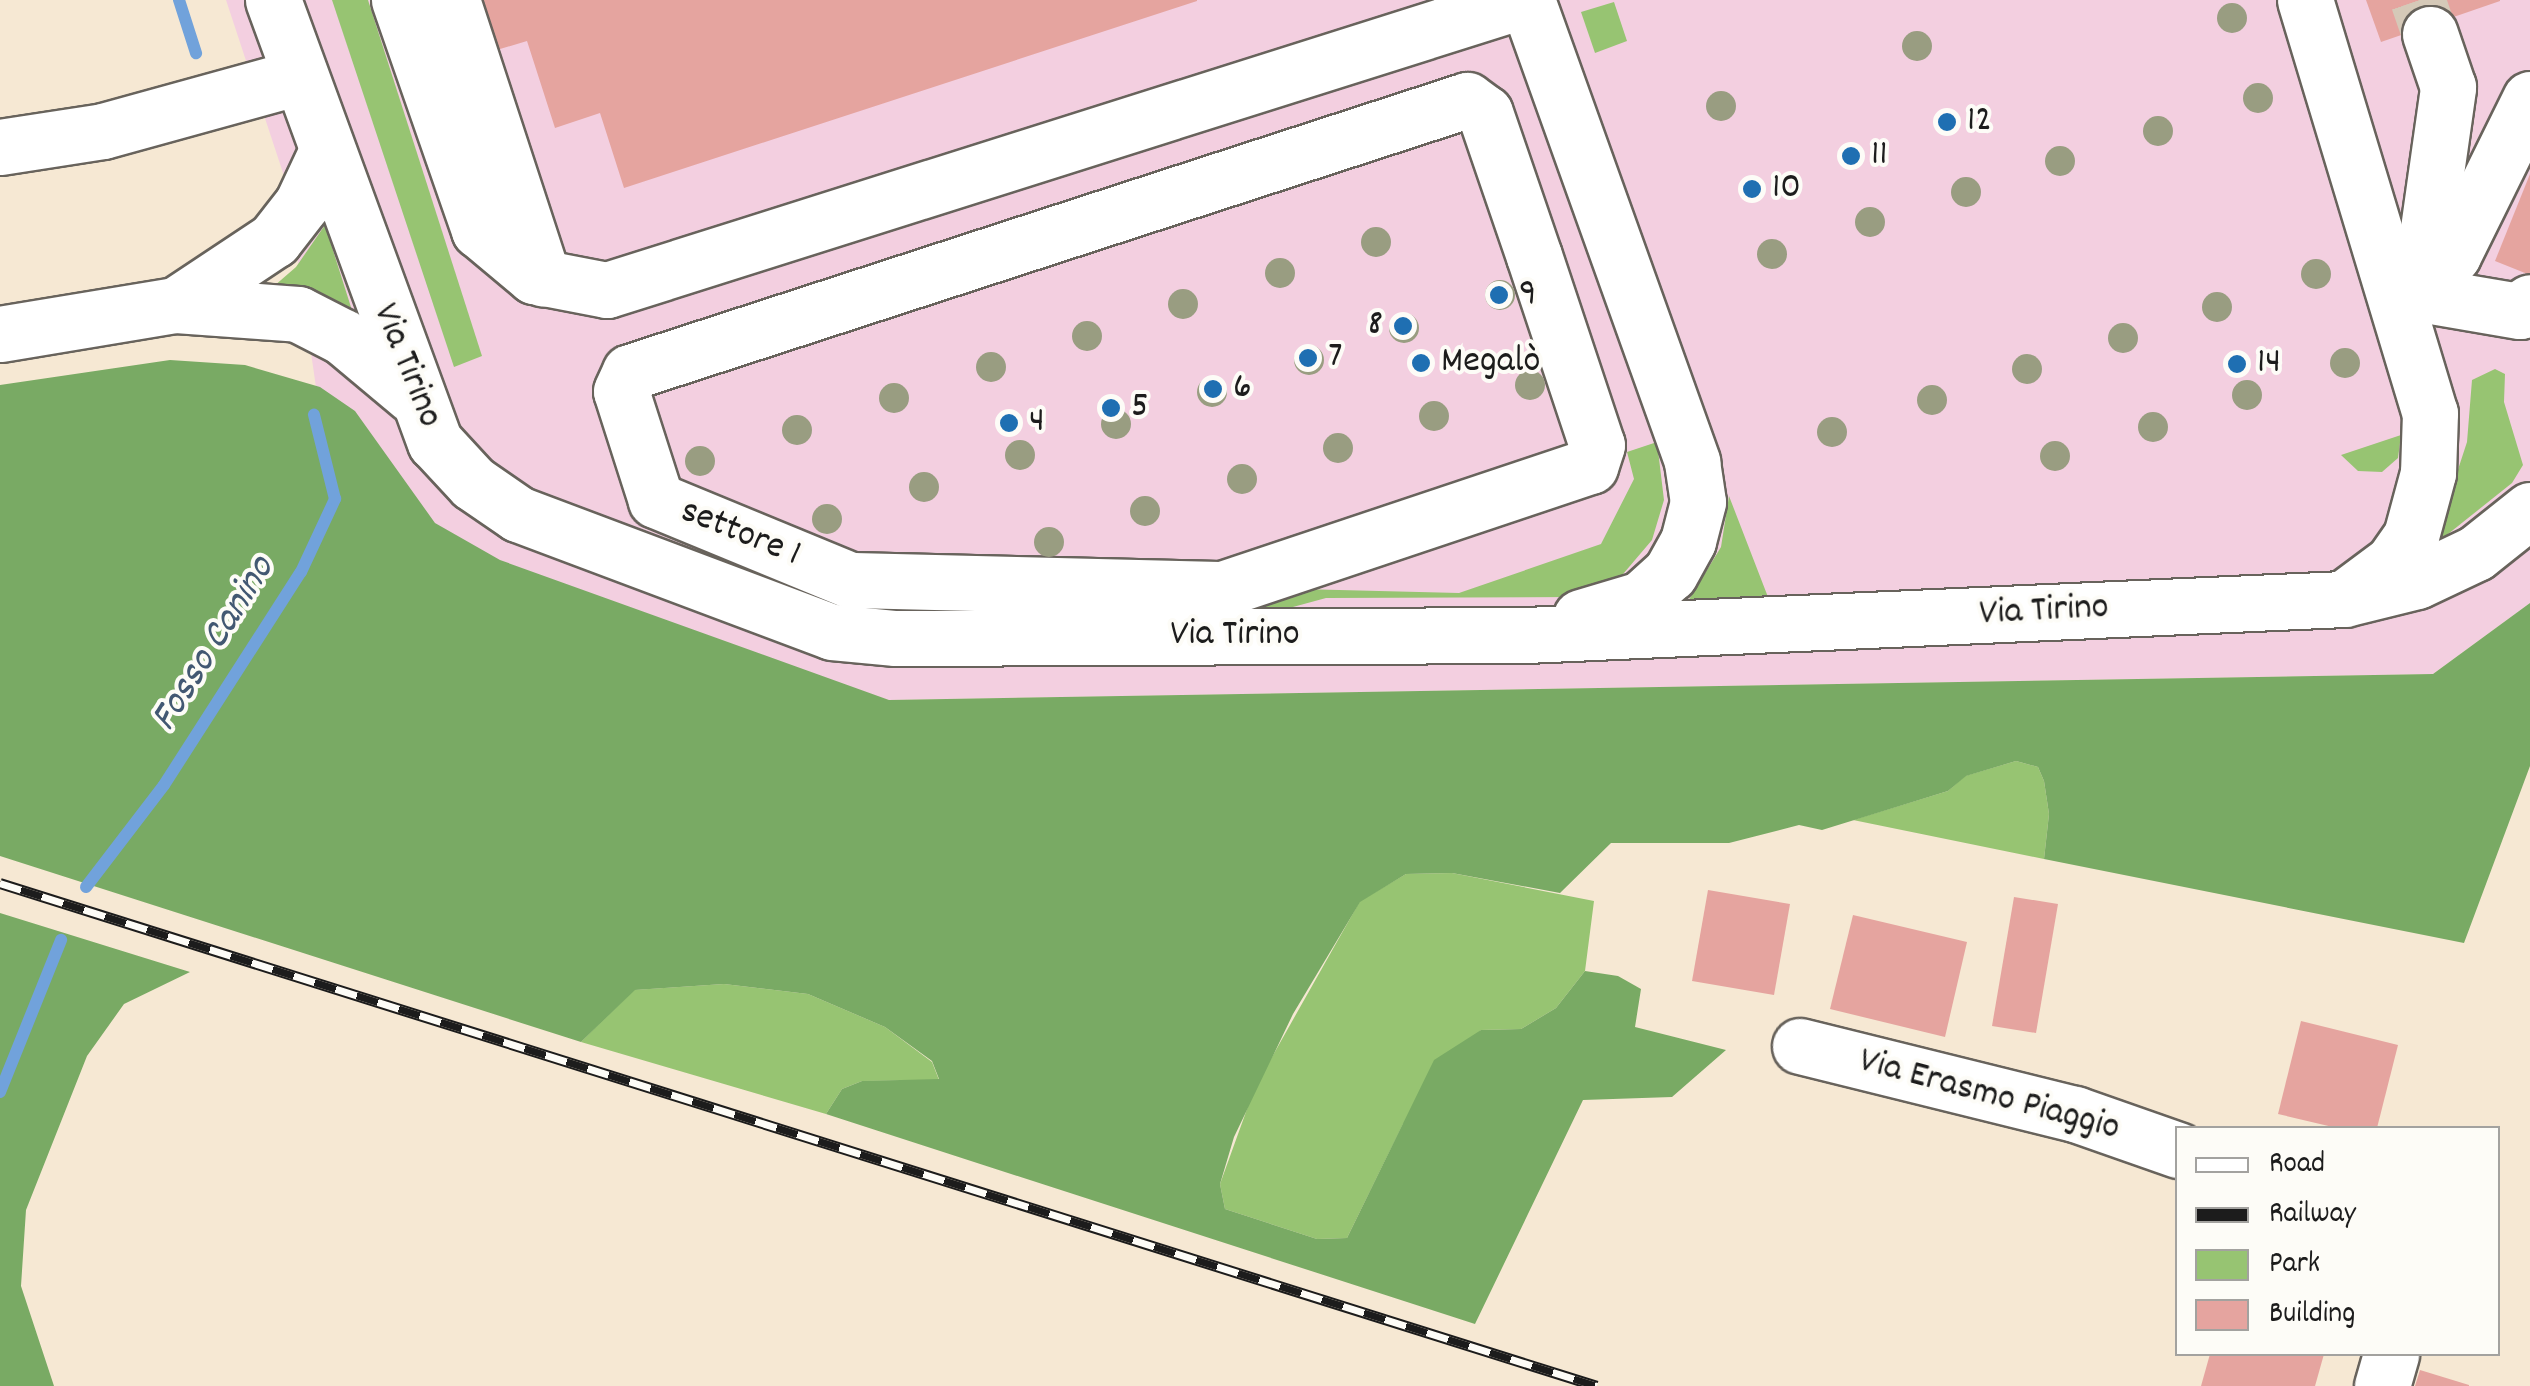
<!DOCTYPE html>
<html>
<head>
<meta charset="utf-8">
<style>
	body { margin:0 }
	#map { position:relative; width:2530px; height:1386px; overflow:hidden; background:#f6e8d3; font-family:Dekko,sans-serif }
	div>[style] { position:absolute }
	.built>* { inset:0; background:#f3cfe0 }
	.green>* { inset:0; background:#97c472 }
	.forest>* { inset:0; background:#79aa64 }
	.stream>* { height:12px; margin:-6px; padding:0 6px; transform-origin:6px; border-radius:6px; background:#71a2db }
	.building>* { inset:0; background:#e5a49f }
	.minor-tunnel>* { height:55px; margin-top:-27.5px; transform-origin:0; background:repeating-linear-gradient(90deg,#d5c9b8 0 55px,transparent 0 83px) }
	.roads { filter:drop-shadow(2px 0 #68635c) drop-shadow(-2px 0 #68635c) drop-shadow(0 2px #68635c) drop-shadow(0 -2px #68635c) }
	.minor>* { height:55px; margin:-27.5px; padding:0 27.5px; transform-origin:27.5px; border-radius:27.5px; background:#fff }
	.rail>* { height:11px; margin-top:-5.5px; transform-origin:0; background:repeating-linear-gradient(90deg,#fdfcf7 0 22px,#1c1c1c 0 44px); box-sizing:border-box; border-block:2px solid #1c1c1c }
	.trees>* { width:30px; height:30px; margin:-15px; border-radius:50%; background:#999d81 }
	.dots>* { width:28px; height:28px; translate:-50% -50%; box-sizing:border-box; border:5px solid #fdfcf7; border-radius:50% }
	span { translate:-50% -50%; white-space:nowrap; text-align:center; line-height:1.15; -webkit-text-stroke:8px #fdfcf7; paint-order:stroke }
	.poi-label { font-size:38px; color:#1c1c1c }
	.left { translate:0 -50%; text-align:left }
	.right { translate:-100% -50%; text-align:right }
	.street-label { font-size:38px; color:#1c1c1c }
	.water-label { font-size:40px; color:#425872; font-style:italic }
	.legend { position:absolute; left:2175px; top:1126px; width:325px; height:230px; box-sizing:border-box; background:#fdfcf7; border:2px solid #a3a29f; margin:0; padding:12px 18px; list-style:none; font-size:30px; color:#1c1c1c }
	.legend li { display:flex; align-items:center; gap:20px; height:50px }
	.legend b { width:50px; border:2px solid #a3a29f }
</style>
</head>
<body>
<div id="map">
	<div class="built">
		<i style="clip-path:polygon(226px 0,2530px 0,2530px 603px,2433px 674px,889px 700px,338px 541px,287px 185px)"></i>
	</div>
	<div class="green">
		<i style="clip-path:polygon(332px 0,368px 0,482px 356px,454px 367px)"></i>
		<i style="clip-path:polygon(1614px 2px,1627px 41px,1595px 53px,1581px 12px)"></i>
		<i style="clip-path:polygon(325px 225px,356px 323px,266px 293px,296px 267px)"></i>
		<i style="clip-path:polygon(2495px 369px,2505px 374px,2504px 402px,2523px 465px,2512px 483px,2433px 546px,2467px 442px,2472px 380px)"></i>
		<i style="clip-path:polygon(2401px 435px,2398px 458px,2382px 472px,2358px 471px,2341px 455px)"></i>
		<i style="clip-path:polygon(1657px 442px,1664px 500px,1652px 540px,1618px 580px,1577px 597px,1326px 598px,1267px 614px,1229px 610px,1299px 589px,1459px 593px,1601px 544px,1634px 479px,1627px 452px)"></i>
		<i style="clip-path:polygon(1729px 496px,1773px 610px,1682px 611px,1721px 547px)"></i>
		<i style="clip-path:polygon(2016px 761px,2038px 767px,2044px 781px,2049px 814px,2044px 859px,1853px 820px,1948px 791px,1965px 776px)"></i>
		<i style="clip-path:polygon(1452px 873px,1594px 901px,1585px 971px,1556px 1008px,1521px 1029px,1481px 1030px,1403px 1124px,1347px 1238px,1317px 1239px,1225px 1209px,1220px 1184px,1255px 1087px,1360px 901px,1406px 874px)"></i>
		<i style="clip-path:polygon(724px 984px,808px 994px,885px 1027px,932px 1062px,939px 1080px,862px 1081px,842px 1089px,826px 1114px,581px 1042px,634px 990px)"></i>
	</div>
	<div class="forest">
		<i style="clip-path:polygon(170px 360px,245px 365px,320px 387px,355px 411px,435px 523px,500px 560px,889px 700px,2433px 674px,2530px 603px,2530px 766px,2464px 943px,2044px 859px,2049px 814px,2044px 781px,2038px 767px,2016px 761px,1966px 776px,1948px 791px,1822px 830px,1799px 825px,1729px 843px,1611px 843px,1560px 893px,1452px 873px,1406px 874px,1360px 902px,1293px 1014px,1234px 1137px,1220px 1184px,1225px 1209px,1317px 1239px,1347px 1238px,1434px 1060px,1481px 1030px,1521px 1029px,1556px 1008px,1585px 971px,1618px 976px,1641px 989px,1635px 1027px,1726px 1050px,1672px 1097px,1583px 1100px,1475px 1324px,826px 1114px,842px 1089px,862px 1081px,939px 1079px,932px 1061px,885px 1027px,808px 994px,724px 984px,635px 990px,581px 1042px,0 856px,0 385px)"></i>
		<i style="clip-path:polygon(0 913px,190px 972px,124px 1004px,87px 1056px,26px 1210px,21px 1286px,54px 1386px,0 1386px)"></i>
	</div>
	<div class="stream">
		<i style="left:179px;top:0;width:56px;rotate:72.2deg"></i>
		<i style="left:86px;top:887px;width:128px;rotate:-52.6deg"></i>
		<i style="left:164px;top:785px;width:253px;rotate:-57.3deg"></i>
		<i style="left:301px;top:572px;width:81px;rotate:-65deg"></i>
		<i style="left:335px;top:499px;width:87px;rotate:-104deg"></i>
		<i style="left:0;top:1092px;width:164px;rotate:-68.1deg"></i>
	</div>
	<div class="building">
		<i style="clip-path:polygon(473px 0,1197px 0,1197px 1px,624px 188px,600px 113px,555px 128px,527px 41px,490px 52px)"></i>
		<i style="clip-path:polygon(2366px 0,2500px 0,2500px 1px,2381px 42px)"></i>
		<i style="clip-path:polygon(2530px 174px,2530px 275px,2495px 261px)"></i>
		<i style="clip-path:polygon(1708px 890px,1790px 904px,1774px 995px,1692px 981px)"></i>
		<i style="clip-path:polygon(2014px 897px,2058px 904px,2036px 1033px,1992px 1026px)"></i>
		<i style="clip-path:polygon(1853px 915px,1967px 942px,1945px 1037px,1830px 1009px)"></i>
		<i style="clip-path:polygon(2301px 1021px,2398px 1045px,2377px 1128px,2337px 1128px,2278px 1114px)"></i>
		<i style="clip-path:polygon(2210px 1354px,2324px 1354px,2315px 1386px,2201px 1386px)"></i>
		<i style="clip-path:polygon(2420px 1370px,2469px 1385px,2469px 1386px,2415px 1386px)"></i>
	</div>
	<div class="minor-tunnel">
		<i style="left:2418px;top:0;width:36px;rotate:71deg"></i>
	</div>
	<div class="roads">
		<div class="minor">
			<i style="left:273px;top:0;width:471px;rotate:69.9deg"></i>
			<i style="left:435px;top:442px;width:56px;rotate:47.2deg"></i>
			<i style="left:473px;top:483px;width:55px;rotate:34.6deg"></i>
			<i style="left:518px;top:514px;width:335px;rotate:20.6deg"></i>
			<i style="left:832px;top:632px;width:64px;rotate:5.4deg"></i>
			<i style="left:896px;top:638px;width:630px;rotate:-0.27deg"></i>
			<i style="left:1526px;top:635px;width:819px;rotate:-2.52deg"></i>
			<i style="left:2344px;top:599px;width:75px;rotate:-13.9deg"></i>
			<i style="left:2417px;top:581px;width:65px;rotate:-25.4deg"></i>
			<i style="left:2476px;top:553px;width:69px;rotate:-38.5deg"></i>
			<i style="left:399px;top:0;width:244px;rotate:70.8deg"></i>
			<i style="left:479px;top:230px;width:72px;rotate:39.9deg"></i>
			<i style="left:534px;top:276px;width:74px;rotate:10.9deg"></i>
			<i style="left:607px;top:290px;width:962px;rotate:-17.55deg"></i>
			<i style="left:452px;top:0;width:293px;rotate:71.9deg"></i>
			<i style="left:1527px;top:0;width:491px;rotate:70.3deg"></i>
			<i style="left:1692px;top:462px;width:40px;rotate:81.5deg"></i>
			<i style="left:1698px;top:502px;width:40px;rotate:104.4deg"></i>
			<i style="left:1688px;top:541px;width:37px;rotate:119deg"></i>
			<i style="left:1670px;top:573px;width:39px;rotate:138deg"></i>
			<i style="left:1641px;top:599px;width:63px;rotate:163.3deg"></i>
			<i style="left:2305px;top:0;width:432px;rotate:73.2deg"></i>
			<i style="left:2430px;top:413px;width:60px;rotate:91.9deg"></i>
			<i style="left:2428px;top:473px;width:65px;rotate:105.1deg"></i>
			<i style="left:2411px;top:536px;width:32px;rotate:125deg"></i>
			<i style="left:2393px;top:562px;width:54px;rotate:143.3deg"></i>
			<i style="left:2530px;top:99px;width:174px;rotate:116.3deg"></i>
			<i style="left:2453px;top:255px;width:52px;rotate:131.1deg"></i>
			<i style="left:2419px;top:294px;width:102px;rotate:9.6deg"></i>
			<i style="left:2520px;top:311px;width:13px;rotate:-42deg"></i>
			<i style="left:1467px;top:100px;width:22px;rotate:36deg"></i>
			<i style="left:1485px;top:113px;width:151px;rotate:71.1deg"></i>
			<i style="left:1534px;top:256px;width:199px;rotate:71.6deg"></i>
			<i style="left:1597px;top:445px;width:22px;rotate:108deg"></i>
			<i style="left:1590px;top:466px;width:388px;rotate:161.5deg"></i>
			<i style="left:1222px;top:589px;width:372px;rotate:-178.6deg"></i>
			<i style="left:850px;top:580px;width:210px;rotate:-157.6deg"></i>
			<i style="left:656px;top:500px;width:114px;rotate:-107.8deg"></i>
			<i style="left:621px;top:391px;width:21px;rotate:-65deg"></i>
			<i style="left:630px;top:372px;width:880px;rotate:-18deg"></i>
			<i style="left:0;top:147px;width:104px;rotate:-8.8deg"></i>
			<i style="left:103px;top:131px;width:203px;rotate:-15.4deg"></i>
			<i style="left:2419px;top:292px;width:207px;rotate:-81.9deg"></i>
			<i style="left:2448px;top:87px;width:56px;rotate:-108.8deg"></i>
			<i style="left:176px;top:305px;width:118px;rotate:-33.6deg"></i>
			<i style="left:274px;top:240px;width:46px;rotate:-52.1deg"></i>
			<i style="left:302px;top:204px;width:54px;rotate:-64.9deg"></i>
			<i style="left:0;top:334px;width:178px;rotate:-9.4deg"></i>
			<i style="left:176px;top:305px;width:122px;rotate:4.2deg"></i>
			<i style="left:298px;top:314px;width:51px;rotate:27.1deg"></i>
			<i style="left:343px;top:337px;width:90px;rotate:40deg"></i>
			<i style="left:1800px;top:1046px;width:283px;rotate:13.9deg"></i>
			<i style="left:2075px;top:1114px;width:109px;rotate:19.3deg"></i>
			<i style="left:2382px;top:1386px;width:33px;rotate:-74deg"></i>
		</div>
	</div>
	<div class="rail">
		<i style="left:0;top:883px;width:1674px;rotate:17.48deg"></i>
	</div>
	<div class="trees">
		<i style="left:2232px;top:18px"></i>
		<i style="left:1917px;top:46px"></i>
		<i style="left:2258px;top:98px"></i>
		<i style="left:1721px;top:106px"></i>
		<i style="left:2158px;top:131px"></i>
		<i style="left:2060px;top:161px"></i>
		<i style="left:1966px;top:192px"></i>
		<i style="left:1870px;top:222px"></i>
		<i style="left:1376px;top:242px"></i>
		<i style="left:1772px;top:254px"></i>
		<i style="left:1280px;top:273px"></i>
		<i style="left:2316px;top:274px"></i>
		<i style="left:1500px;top:295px"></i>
		<i style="left:1183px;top:304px"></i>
		<i style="left:2217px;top:307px"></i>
		<i style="left:1404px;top:328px"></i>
		<i style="left:1087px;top:336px"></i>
		<i style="left:2123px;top:338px"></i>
		<i style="left:1309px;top:360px"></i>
		<i style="left:2345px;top:363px"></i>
		<i style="left:991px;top:367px"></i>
		<i style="left:2027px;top:369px"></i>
		<i style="left:1530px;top:385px"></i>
		<i style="left:1212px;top:392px"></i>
		<i style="left:2247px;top:395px"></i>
		<i style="left:894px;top:398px"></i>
		<i style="left:1932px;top:400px"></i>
		<i style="left:1434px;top:416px"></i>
		<i style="left:1116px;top:424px"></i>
		<i style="left:2153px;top:427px"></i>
		<i style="left:797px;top:430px"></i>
		<i style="left:1832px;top:432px"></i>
		<i style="left:1338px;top:448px"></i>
		<i style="left:1020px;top:455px"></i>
		<i style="left:2055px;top:456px"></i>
		<i style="left:700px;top:461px"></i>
		<i style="left:1242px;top:479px"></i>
		<i style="left:924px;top:487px"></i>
		<i style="left:1145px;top:511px"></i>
		<i style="left:827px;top:519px"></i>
		<i style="left:1049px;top:542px"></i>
	</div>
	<div class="dots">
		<i style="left:1947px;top:122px;background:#1f6fb2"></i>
		<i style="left:1851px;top:156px;background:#1f6fb2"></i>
		<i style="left:1752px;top:189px;background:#1f6fb2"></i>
		<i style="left:1499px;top:295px;background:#1f6fb2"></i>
		<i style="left:1403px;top:326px;background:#1f6fb2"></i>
		<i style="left:1308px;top:358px;background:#1f6fb2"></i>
		<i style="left:1421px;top:363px;background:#1f6fb2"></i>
		<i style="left:2237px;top:364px;background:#1f6fb2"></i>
		<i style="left:1213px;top:389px;background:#1f6fb2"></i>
		<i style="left:1111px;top:408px;background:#1f6fb2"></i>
		<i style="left:1009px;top:423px;background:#1f6fb2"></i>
	</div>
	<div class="poi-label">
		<span class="left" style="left:1967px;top:122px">12</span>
		<span class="left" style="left:1871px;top:156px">11</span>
		<span class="left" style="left:1772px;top:189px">10</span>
		<span class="left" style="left:1519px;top:295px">9</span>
		<span class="right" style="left:1383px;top:326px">8</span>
		<span class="left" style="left:1328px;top:358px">7</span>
		<span class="left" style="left:1441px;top:363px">Megalò</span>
		<span class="left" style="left:2257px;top:364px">14</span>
		<span class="left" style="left:1233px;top:389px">6</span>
		<span class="left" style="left:1131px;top:408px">5</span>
		<span class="left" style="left:1029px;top:423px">4</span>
	</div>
	<div class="street-label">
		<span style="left:406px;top:366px;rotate:68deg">Via Tirino</span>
		<span style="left:740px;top:534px;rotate:22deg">settore 1</span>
		<span style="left:2044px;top:612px;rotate:-3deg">Via Tirino</span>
		<span style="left:1235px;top:636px">Via Tirino</span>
		<span style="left:1989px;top:1096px;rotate:15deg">Via Erasmo Piaggio</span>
	</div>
	<div class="water-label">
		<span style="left:215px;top:645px;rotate:-58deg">Fosso Canino</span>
	</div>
	<ul class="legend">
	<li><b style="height:12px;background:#fff"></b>Road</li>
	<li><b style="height:12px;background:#1c1c1c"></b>Railway</li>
	<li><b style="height:28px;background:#97c472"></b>Park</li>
	<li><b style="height:28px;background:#e5a49f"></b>Building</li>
	</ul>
</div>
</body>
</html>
